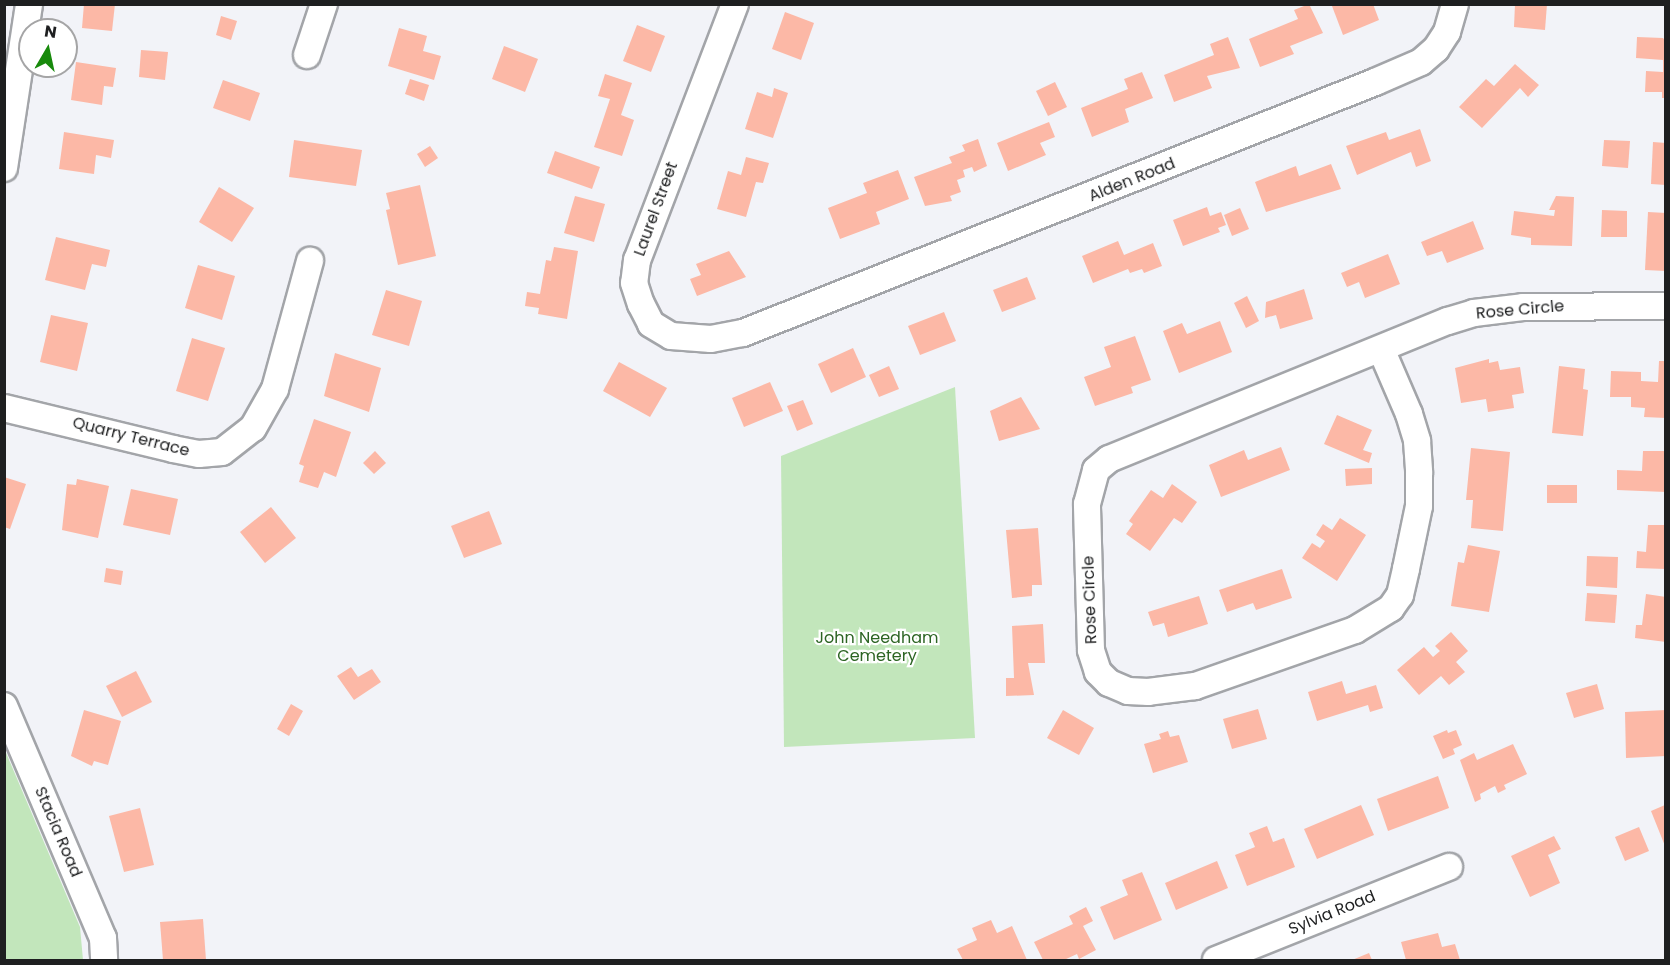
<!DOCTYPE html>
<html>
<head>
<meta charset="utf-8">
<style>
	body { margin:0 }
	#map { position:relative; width:1670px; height:965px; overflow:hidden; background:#f2f3f8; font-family:Poppins,sans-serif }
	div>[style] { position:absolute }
	.green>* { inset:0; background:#c2e6bb }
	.building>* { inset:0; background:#fcb8a6 }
	.roads { filter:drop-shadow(2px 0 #a3a5a9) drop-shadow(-2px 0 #a3a5a9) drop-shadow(0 2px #a3a5a9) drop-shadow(0 -2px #a3a5a9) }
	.minor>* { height:26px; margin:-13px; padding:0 13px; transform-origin:13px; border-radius:13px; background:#fff }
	span { translate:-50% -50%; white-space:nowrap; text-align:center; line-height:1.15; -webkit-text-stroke:4.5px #fff; paint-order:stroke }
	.street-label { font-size:16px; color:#1e1f20 }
	.park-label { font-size:16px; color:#2c6423 }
	.frame { position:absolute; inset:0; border:6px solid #1e1f20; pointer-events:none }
	.north { position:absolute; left:18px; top:18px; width:60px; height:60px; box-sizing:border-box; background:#fff; border:2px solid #a5a5a6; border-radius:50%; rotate:9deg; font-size:16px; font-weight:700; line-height:24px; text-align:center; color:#1e1f20 }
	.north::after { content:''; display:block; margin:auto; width:21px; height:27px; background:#188a0c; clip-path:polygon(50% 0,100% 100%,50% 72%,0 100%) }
</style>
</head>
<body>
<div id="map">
	<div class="green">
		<i style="clip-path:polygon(955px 387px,975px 738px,784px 747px,781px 456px)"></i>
		<i style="clip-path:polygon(4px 748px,80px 927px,83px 960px,5px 960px)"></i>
	</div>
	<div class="building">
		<i style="clip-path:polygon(84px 4px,115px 4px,112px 31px,82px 28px)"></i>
		<i style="clip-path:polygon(1309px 4px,1323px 33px,1290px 46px,1294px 54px,1260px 67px,1249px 39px,1298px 19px,1294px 10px)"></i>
		<i style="clip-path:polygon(1336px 4px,1373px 4px,1379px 20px,1343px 35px,1332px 6px)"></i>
		<i style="clip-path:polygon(1515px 4px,1547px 4px,1545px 30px,1514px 27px)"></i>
		<i style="clip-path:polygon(785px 12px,814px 23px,801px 60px,772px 49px)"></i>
		<i style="clip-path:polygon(221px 16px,237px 21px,231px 40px,216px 35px)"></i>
		<i style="clip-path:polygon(637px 25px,665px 36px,651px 72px,623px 61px)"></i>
		<i style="clip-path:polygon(399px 28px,427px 36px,423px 51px,441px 56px,434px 80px,388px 66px)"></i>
		<i style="clip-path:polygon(1228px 37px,1240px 68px,1207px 76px,1212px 88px,1174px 102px,1164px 75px,1214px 55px,1210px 44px)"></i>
		<i style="clip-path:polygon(1637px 37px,1663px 38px,1666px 42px,1666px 98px,1662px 98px,1662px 92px,1645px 92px,1646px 71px,1663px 72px,1663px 60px,1636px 58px)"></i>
		<i style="clip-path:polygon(504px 46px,538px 59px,525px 92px,492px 79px)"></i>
		<i style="clip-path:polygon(141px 50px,168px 52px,165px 80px,139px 77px)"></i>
		<i style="clip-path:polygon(76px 62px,116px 68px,113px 87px,104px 86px,102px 105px,71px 100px)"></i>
		<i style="clip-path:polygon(1515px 64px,1539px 85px,1528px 97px,1520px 88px,1482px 128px,1459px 107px,1486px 79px,1494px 86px)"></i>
		<i style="clip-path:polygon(1142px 72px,1153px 98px,1125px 109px,1129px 122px,1092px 137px,1081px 108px,1128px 89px,1124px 79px)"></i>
		<i style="clip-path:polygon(605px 74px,632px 83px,621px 115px,634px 120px,622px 156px,594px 147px,610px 99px,598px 96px)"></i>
		<i style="clip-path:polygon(410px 79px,429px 85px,424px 101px,405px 94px)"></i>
		<i style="clip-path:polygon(223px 80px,260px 93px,250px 121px,213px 108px)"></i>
		<i style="clip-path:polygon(1055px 82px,1067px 107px,1048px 116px,1036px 91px)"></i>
		<i style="clip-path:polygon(774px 88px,788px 93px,773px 138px,745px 129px,757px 92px,772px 97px)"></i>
		<i style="clip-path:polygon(1049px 122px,1055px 137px,1040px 143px,1046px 155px,1008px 171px,997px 143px)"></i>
		<i style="clip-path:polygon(1420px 129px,1431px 161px,1416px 167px,1411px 152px,1357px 175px,1346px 146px,1386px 132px,1389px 140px)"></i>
		<i style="clip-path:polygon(64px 132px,114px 140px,111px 158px,96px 155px,94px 174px,59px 169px)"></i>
		<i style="clip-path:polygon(978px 139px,987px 166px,974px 172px,972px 167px,963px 170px,965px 177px,957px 180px,961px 192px,950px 196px,952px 201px,925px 206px,914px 177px,952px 163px,949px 157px,965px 151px,962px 145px)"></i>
		<i style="clip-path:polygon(294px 140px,362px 150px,356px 186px,289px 177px)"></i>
		<i style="clip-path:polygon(1604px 140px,1630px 141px,1628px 168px,1602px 166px)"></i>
		<i style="clip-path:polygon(1653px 142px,1666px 143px,1666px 185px,1651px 184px)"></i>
		<i style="clip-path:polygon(430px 146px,438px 158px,425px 167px,417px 154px)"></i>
		<i style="clip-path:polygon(555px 151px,600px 167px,592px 189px,547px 173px)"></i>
		<i style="clip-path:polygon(746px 157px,769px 163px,763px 183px,756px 182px,746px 217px,717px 209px,728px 171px,741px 175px)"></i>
		<i style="clip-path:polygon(1331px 164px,1341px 189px,1266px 212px,1255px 182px,1296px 166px,1299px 176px)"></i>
		<i style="clip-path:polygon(898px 170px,909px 199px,876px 212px,880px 224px,840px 239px,828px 208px,867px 193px,863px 183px)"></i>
		<i style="clip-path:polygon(420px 185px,436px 256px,398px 265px,386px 210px,390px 209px,386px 193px)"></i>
		<i style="clip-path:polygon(219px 187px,254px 208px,232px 242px,199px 222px)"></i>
		<i style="clip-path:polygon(575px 196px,605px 204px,594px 242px,564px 233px)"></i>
		<i style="clip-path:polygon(1556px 196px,1574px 197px,1572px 246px,1531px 245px,1531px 238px,1511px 235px,1514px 211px,1554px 216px,1555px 210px,1549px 210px)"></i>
		<i style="clip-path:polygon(1207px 207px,1210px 216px,1221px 212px,1226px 225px,1218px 228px,1220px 232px,1183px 246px,1173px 220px)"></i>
		<i style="clip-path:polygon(1240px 208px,1249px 229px,1232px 236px,1224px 215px)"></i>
		<i style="clip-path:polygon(1602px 210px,1627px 211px,1627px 237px,1601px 237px)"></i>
		<i style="clip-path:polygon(1648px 212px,1666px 213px,1666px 271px,1645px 270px)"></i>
		<i style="clip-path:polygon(1473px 221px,1484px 249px,1447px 263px,1442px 251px,1427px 256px,1421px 242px)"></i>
		<i style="clip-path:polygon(56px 237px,110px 250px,106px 267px,92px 264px,85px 290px,45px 280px)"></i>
		<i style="clip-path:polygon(1118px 241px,1124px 255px,1153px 243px,1162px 266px,1144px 273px,1142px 269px,1130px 273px,1128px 269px,1093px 283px,1082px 256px)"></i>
		<i style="clip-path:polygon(554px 247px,578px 251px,567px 319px,538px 314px,539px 308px,525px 306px,527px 292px,540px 294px,546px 260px,551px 261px)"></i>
		<i style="clip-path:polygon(729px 251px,746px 277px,697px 296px,690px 279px,701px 275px,696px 264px)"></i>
		<i style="clip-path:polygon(1388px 254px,1400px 284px,1365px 298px,1359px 282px,1347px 287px,1341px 273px)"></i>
		<i style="clip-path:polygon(198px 265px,235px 276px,222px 320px,185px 308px)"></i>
		<i style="clip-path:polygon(1027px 277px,1036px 299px,1002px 312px,993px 290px)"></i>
		<i style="clip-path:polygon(1304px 289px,1313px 319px,1280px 329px,1276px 315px,1265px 318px,1266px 302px)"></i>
		<i style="clip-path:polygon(386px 290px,422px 301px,409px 346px,372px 335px)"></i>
		<i style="clip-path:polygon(1247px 296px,1259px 321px,1246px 328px,1234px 303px)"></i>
		<i style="clip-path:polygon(944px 312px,956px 341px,920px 355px,908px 326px)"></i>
		<i style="clip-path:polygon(51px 315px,88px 323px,77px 371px,40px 362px)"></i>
		<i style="clip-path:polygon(1220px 321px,1232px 352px,1179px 373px,1163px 331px,1182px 323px,1187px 334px)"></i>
		<i style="clip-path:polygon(1135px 336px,1151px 380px,1131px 387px,1133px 393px,1095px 406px,1084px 377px,1111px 367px,1104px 347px)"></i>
		<i style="clip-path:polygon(192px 338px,225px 348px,208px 401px,176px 391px)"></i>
		<i style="clip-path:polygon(853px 348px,866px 377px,831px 393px,818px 364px)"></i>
		<i style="clip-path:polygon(335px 353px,381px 368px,369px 412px,324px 396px)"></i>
		<i style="clip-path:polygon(1489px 359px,1489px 363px,1498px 361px,1500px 370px,1520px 367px,1524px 393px,1512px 395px,1514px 408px,1488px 412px,1486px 399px,1461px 403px,1455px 368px)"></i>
		<i style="clip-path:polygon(1659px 361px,1666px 361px,1666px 418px,1644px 417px,1645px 408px,1631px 407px,1631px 397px,1610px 397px,1611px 371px,1641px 372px,1641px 381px,1658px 382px)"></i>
		<i style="clip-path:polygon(619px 362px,667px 388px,650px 417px,603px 391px)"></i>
		<i style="clip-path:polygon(889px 366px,899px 389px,879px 397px,869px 375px)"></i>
		<i style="clip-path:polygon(1559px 366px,1585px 369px,1583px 389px,1588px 390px,1583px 436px,1552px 433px)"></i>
		<i style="clip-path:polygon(770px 382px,783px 411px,744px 427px,732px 398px)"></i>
		<i style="clip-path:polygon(1021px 397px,1040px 429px,999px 441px,990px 411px)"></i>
		<i style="clip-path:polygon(803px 400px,813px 424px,797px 431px,787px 406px)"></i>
		<i style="clip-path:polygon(1337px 415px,1372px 430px,1363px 450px,1372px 453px,1369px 463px,1324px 444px)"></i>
		<i style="clip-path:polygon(314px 419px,351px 432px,336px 477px,324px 472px,318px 488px,299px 482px,304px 466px,299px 464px)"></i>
		<i style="clip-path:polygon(1281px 447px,1290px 470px,1221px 497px,1209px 465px,1244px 450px,1248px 460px)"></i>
		<i style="clip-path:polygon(1471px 448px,1510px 452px,1503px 531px,1471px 528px,1473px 500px,1466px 500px)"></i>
		<i style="clip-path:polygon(375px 451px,386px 463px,374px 474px,363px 463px)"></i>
		<i style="clip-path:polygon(1643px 451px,1666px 451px,1666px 492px,1617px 490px,1617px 470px,1642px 471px)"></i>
		<i style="clip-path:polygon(1372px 468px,1372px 484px,1346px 486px,1345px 469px)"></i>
		<i style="clip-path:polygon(4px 477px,26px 484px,10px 529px,4px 527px)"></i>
		<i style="clip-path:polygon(77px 479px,109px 486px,98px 538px,62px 530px,67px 484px,76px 485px)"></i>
		<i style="clip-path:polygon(1172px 484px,1197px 502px,1182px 523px,1174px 518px,1150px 551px,1126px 534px,1133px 524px,1129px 521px,1151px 490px,1163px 498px)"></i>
		<i style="clip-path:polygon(1547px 485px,1577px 485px,1577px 503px,1547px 503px)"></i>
		<i style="clip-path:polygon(131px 489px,178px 499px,170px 535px,123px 525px)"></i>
		<i style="clip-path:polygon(271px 507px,296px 538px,265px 563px,240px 532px)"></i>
		<i style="clip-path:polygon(489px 511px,502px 544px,464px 558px,451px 526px)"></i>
		<i style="clip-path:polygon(1340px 518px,1366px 535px,1337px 581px,1302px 558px,1312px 543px,1320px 548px,1325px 541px,1316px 535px,1323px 524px,1332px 530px)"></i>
		<i style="clip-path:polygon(1648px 525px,1666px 525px,1666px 569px,1636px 568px,1637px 551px,1646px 552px)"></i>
		<i style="clip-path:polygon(1038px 528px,1042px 585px,1032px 585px,1032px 596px,1012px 598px,1006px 530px)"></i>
		<i style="clip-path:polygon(1468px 545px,1500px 551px,1489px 612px,1451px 606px,1458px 562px,1464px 563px)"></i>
		<i style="clip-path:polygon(1587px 556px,1618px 557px,1617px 588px,1586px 586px)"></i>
		<i style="clip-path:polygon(106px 568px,123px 571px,121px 585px,104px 582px)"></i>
		<i style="clip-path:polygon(1282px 569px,1292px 598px,1256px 610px,1253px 603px,1227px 612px,1219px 590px)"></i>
		<i style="clip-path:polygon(1587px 593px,1617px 595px,1615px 623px,1585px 621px)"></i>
		<i style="clip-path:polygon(1646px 594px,1666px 597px,1666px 642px,1635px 638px,1636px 625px,1642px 625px)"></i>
		<i style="clip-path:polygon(1199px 596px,1208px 624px,1168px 637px,1164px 623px,1153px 626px,1148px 612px)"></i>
		<i style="clip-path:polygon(1043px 624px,1045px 663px,1028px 663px,1034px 695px,1006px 696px,1006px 678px,1014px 678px,1012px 626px)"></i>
		<i style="clip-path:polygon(1451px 632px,1468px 651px,1456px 662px,1465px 672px,1449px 685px,1441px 676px,1419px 695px,1397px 670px,1424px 647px,1433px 657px,1440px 651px,1435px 646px)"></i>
		<i style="clip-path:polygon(351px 667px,358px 677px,372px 669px,381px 682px,354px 700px,337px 676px)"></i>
		<i style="clip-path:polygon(136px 671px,152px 702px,122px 717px,106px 686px)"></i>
		<i style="clip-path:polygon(1342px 681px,1346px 694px,1376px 685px,1383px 708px,1370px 712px,1368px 705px,1317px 721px,1308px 692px)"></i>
		<i style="clip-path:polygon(1597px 684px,1604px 709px,1574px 718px,1566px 693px)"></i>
		<i style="clip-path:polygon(291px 704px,303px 711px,289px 736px,277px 729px)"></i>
		<i style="clip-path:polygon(1258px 709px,1267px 739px,1232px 749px,1223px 719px)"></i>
		<i style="clip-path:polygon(84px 710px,121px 721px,108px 765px,94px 761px,92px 766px,71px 756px)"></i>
		<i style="clip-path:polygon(1063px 710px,1094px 728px,1079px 755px,1047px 738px)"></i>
		<i style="clip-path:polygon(1666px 710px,1666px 756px,1626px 758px,1625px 712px)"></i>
		<i style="clip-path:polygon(1447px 730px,1448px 733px,1456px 730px,1462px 745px,1453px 749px,1455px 754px,1443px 759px,1433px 736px)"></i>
		<i style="clip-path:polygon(1168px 731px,1170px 737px,1179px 735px,1188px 762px,1153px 773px,1144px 744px,1161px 739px,1159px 734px)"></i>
		<i style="clip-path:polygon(1513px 744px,1527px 774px,1504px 785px,1506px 789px,1498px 793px,1495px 786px,1480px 794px,1481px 799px,1475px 802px,1460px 760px,1474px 753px,1477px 760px)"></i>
		<i style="clip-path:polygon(1438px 776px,1449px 808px,1388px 831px,1377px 799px)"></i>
		<i style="clip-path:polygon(1361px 805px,1374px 835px,1317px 859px,1304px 829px)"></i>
		<i style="clip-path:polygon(1665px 805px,1665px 846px,1651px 811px)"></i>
		<i style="clip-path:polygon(140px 808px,154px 865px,124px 872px,109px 816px)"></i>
		<i style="clip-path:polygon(1267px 826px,1273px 842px,1284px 838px,1295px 867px,1247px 886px,1235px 855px,1255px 847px,1249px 833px)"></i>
		<i style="clip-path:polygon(1639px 827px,1649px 851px,1625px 861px,1615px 837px)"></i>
		<i style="clip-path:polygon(1554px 836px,1561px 849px,1548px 855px,1560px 883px,1530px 897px,1511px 856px)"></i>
		<i style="clip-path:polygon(1217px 861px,1228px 888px,1176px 910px,1165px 883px)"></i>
		<i style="clip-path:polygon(1142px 872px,1162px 920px,1114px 940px,1100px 907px,1128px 895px,1122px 880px)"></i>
		<i style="clip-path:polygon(1086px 907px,1093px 921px,1083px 926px,1096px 950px,1079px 959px,1077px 954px,1064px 960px,1043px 960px,1034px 942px,1073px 924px,1069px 916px)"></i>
		<i style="clip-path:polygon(203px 919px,206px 960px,163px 960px,160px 922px)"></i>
		<i style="clip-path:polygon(991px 920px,997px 933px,1012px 926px,1027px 960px,963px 960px,957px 949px,977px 940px,972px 928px)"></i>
		<i style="clip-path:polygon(1438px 933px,1442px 947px,1455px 944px,1460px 960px,1406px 960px,1401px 942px)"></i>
		<i style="clip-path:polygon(1369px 953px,1372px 960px,1352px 960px)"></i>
	</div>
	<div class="roads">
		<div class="minor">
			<i style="left:735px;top:4px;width:274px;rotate:110.9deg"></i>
			<i style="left:637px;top:260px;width:23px;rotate:97deg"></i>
			<i style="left:634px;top:283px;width:22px;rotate:72deg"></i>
			<i style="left:641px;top:304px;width:22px;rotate:63deg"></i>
			<i style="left:651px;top:324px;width:23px;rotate:31deg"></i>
			<i style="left:671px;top:336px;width:40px;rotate:4.3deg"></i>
			<i style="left:711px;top:339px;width:33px;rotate:-11deg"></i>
			<i style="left:743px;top:333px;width:680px;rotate:-21.66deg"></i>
			<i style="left:1375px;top:82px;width:50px;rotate:-23.5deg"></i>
			<i style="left:1421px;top:62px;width:20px;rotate:-41deg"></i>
			<i style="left:1436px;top:49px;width:20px;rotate:-57deg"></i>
			<i style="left:1447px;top:32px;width:29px;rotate:-74deg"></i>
			<i style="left:307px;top:55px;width:54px;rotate:-71.6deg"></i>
			<i style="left:4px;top:168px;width:166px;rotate:-81.3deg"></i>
			<i style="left:1381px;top:349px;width:71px;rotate:66.7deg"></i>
			<i style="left:1409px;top:414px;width:28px;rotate:73deg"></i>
			<i style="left:1417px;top:441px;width:32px;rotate:86deg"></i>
			<i style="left:1419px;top:473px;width:33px;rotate:90deg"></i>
			<i style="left:1419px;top:506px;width:64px;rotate:101.7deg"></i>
			<i style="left:1406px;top:569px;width:27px;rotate:103deg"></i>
			<i style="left:1400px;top:595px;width:16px;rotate:125deg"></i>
			<i style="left:1391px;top:608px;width:42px;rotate:148.6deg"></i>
			<i style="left:1355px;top:630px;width:170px;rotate:160.7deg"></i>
			<i style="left:1195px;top:686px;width:47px;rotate:172.7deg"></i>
			<i style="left:1148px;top:692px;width:20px;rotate:-177deg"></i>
			<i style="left:1128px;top:691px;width:21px;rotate:-157deg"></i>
			<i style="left:1109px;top:683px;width:16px;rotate:-135deg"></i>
			<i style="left:1098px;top:672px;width:23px;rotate:-108deg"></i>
			<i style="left:1091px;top:650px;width:146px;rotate:-91.6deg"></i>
			<i style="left:1087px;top:504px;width:35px;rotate:-75deg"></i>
			<i style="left:1096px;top:470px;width:17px;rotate:-40deg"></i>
			<i style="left:1109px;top:459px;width:366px;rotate:-22.2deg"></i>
			<i style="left:1448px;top:321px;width:27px;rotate:-17deg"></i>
			<i style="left:1474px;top:313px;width:49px;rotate:-7deg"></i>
			<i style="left:1523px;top:307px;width:143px;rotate:-0.4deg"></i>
			<i style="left:4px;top:408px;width:174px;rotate:13.6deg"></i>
			<i style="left:173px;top:449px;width:26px;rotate:11deg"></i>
			<i style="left:199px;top:454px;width:23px;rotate:-5deg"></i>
			<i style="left:222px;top:452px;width:39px;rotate:-38deg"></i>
			<i style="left:253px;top:428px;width:45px;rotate:-60.6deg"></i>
			<i style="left:275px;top:389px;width:133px;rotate:-74.7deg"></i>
			<i style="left:4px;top:706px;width:252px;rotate:66.9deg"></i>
			<i style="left:103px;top:938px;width:22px;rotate:87deg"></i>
			<i style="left:1216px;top:960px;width:251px;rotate:-21.8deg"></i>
		</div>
	</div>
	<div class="street-label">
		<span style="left:1132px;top:180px;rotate:-22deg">Alden Road</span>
		<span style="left:656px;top:209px;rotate:-70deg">Laurel Street</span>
		<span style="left:1520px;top:310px;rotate:-5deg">Rose Circle</span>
		<span style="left:131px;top:437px;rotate:14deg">Quarry Terrace</span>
		<span style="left:1090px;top:600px;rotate:-92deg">Rose Circle</span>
		<span style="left:58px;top:832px;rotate:67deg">Stacia Road</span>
		<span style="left:1332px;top:913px;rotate:-22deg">Sylvia Road</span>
	</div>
	<div class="park-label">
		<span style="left:877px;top:647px">John Needham<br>Cemetery</span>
	</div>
	<div class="frame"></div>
	<div class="north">N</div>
</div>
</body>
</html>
